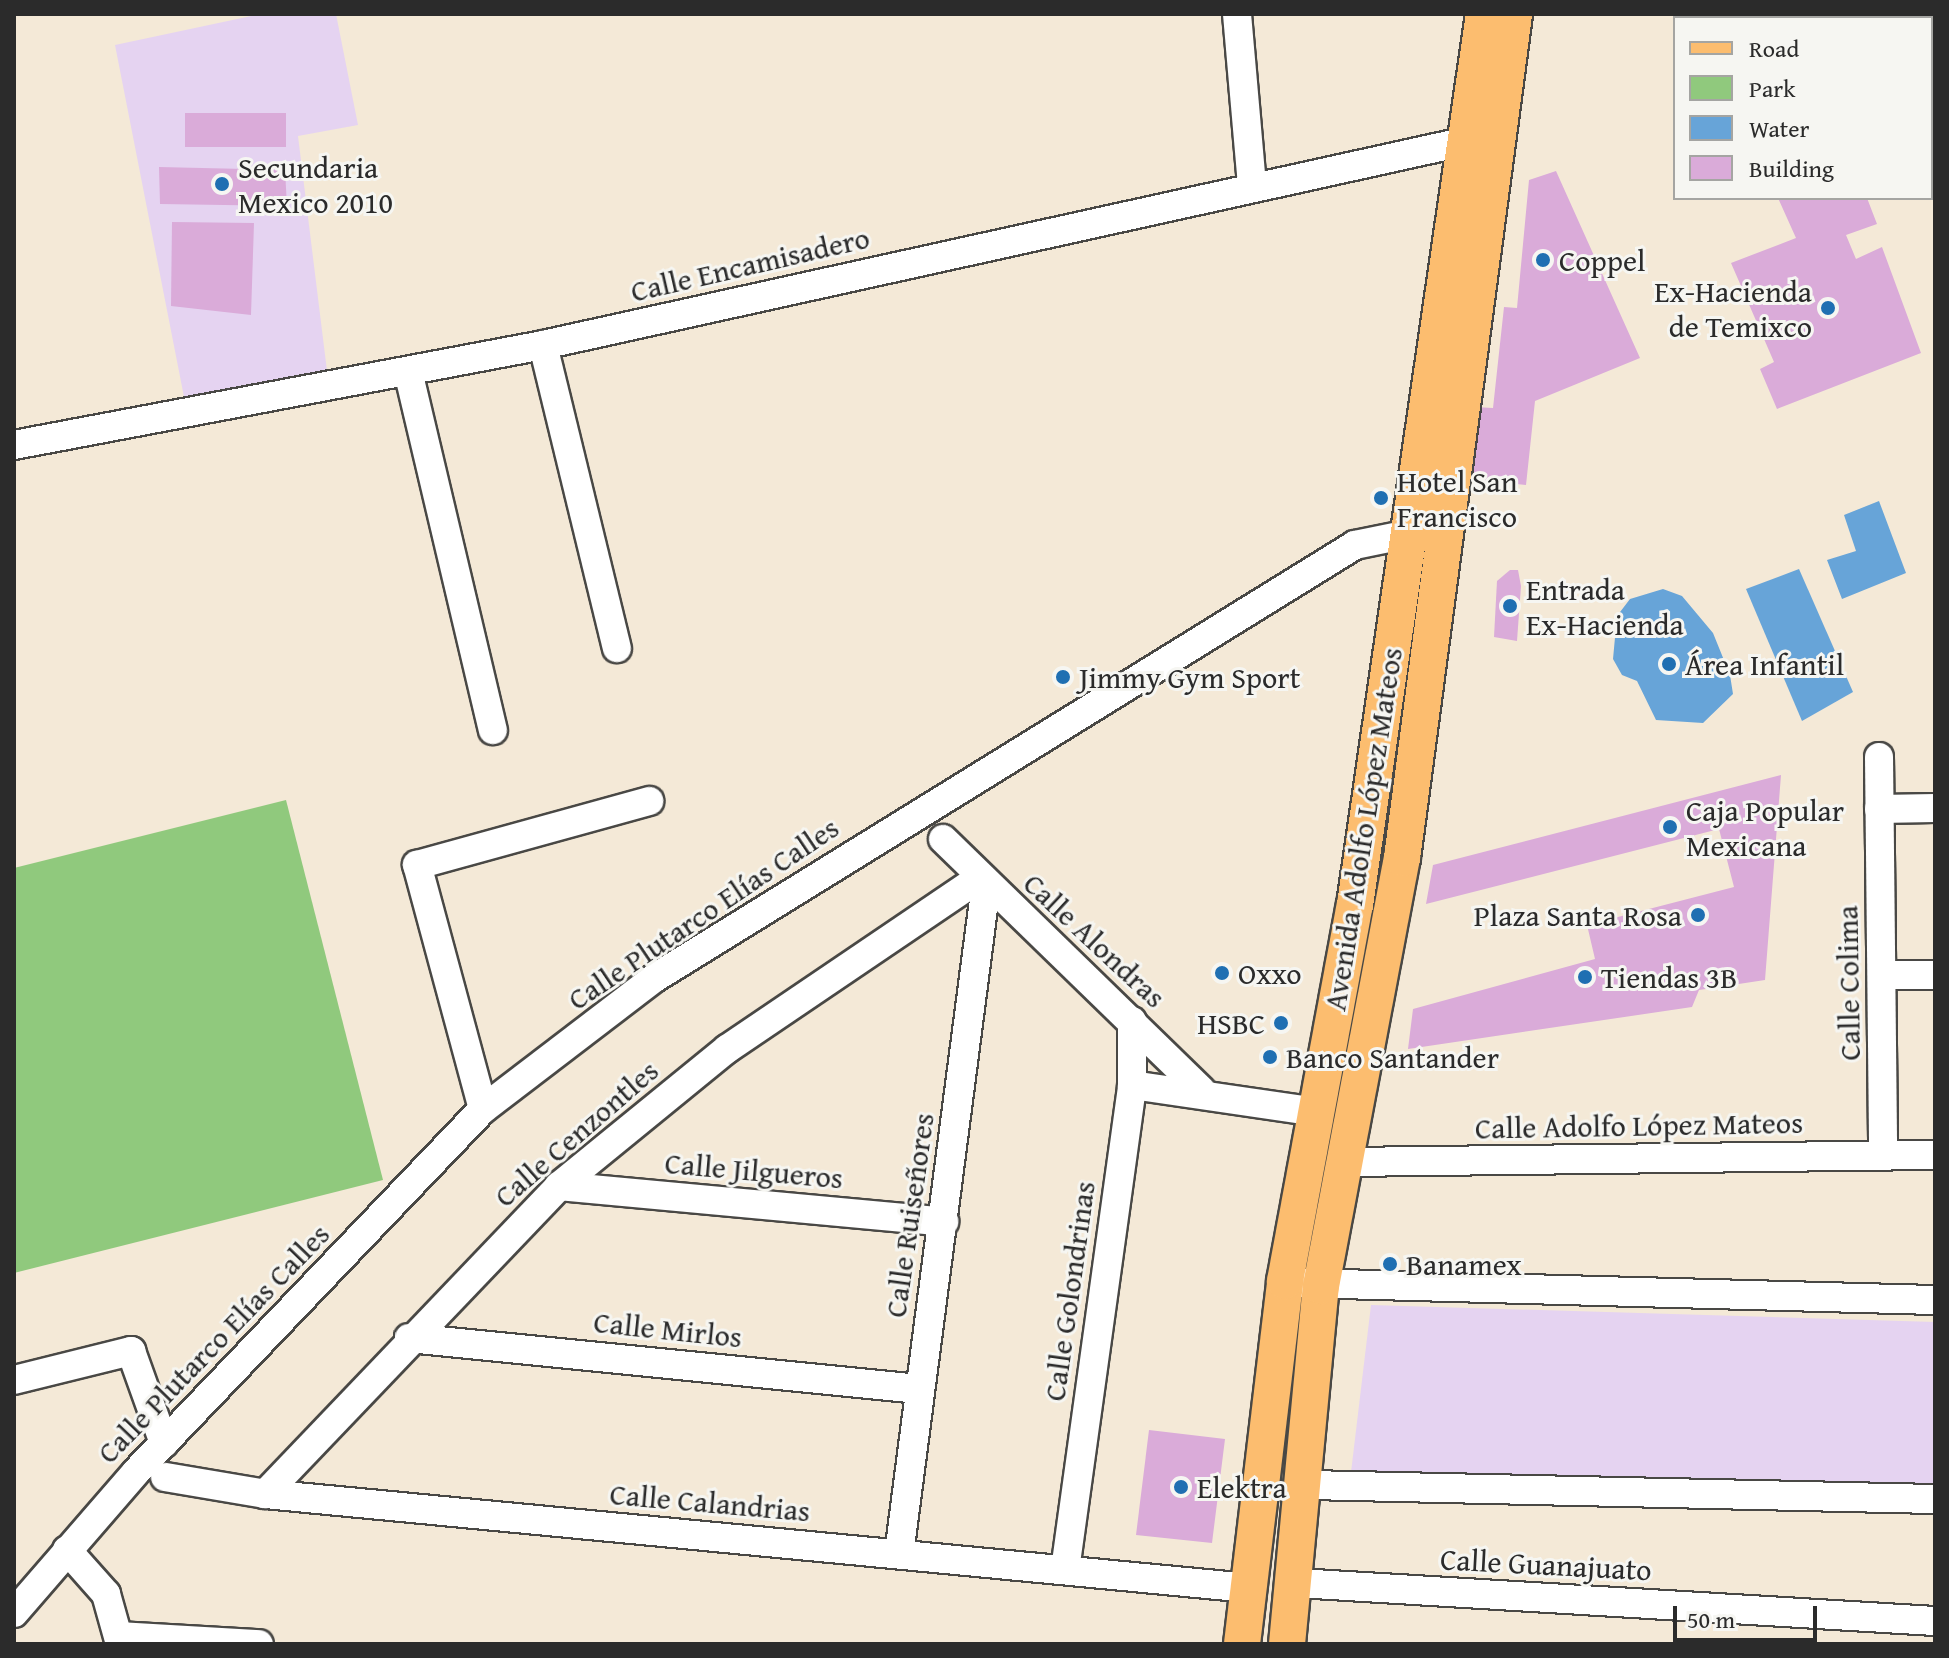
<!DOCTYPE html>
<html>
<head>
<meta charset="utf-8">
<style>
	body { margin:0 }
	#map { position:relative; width:1949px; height:1658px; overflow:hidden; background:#f4e9d7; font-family:"Gentium Book Plus",serif }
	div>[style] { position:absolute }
	.built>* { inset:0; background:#e5d3f1 }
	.green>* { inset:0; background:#90c97d }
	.water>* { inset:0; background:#67a4d8 }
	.building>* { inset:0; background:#daabd9 }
	.roads { filter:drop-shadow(2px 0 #494845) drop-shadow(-2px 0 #494845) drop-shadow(0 2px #494845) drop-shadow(0 -2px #494845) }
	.minor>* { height:28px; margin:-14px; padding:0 14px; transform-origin:14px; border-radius:14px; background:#fff }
	.major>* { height:36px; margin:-18px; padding:0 18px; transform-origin:18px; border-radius:18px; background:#fcbd6f }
	.dots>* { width:22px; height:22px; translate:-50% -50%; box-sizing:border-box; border:4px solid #f6f6f2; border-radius:50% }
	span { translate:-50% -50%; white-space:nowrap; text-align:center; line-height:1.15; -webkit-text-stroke:6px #f6f6f2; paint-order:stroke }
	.poi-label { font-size:30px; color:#2b2b2b }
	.left { translate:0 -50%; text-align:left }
	.right { translate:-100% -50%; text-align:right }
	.street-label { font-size:30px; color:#2b2b2b }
	.frame { position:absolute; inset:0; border:16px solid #2b2b2b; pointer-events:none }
	.legend { position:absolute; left:1673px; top:16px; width:260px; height:184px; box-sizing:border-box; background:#f6f6f2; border:2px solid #a5a5a2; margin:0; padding:10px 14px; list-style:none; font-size:24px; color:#2b2b2b }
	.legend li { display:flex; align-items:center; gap:16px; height:40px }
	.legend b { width:40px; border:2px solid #a5a5a2 }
	.scale { position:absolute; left:1673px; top:1606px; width:144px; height:36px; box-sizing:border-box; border:4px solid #2b2b2b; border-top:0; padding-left:10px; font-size:24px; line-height:28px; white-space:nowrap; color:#2b2b2b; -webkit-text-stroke:6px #f6f6f2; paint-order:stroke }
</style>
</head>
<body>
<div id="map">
	<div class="built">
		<i style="clip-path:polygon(261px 14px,336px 14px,358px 125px,298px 136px,328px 379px,185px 402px,115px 45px)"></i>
		<i style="clip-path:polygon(1371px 1305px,1935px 1322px,1935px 1501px,1349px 1489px)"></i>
	</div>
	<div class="green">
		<i style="clip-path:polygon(286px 800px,383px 1180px,14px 1273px,14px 868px)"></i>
	</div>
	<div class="water">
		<i style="clip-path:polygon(1879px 501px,1906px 573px,1842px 599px,1827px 560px,1856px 551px,1844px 515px)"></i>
		<i style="clip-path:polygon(1799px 569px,1853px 692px,1802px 721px,1746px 589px)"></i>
		<i style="clip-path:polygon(1663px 589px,1682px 596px,1713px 633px,1730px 675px,1733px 694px,1703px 723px,1656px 720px,1637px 681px,1622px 675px,1613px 659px,1617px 616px,1630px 599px)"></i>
	</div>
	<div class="building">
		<i style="clip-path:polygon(1696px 14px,1762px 14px,1761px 18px)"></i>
		<i style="clip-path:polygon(1843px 14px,1880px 14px,1882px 18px,1843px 18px)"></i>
		<i style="clip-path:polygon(1935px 17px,1935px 103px,1931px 105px,1931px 19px)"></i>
		<i style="clip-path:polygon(185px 113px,286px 113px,286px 147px,185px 147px)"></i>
		<i style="clip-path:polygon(159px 167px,285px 170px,287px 206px,160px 204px)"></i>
		<i style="clip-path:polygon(1556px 171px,1640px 358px,1535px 401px,1526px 485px,1468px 479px,1475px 407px,1493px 408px,1504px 307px,1517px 308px,1529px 180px)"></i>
		<i style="clip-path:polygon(1778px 198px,1867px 198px,1877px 224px,1846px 235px,1856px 259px,1882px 247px,1921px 353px,1777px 409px,1760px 369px,1774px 362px,1731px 263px,1796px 238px)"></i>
		<i style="clip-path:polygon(172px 222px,254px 223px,251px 315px,171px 306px)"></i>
		<i style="clip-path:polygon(1510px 570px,1518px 570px,1521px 586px,1517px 641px,1494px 637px,1497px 581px)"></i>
		<i style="clip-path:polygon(1781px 775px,1765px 980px,1699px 990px,1692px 1007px,1408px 1049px,1413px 1009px,1595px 959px,1587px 925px,1734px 887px,1719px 829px,1426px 904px,1433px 865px)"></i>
		<i style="clip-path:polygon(1149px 1430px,1225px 1439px,1212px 1543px,1136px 1535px)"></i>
	</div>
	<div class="roads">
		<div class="minor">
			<i style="left:1237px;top:14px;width:174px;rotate:85deg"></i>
			<i style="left:543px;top:345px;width:312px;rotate:76.3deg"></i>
			<i style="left:408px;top:371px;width:369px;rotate:76.7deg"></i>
			<i style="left:14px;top:445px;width:538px;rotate:-10.7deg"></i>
			<i style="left:543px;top:345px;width:965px;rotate:-12.45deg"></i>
			<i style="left:1879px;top:757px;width:399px;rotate:89.4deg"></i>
			<i style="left:1879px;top:809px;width:56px;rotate:-1deg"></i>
			<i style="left:943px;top:839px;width:360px;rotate:44.2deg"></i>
			<i style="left:1883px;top:975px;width:52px"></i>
			<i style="left:1132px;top:1085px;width:186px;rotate:8.3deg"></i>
			<i style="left:483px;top:1109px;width:253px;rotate:-105.1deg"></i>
			<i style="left:417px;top:865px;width:241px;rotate:-15.4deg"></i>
			<i style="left:1344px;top:1162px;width:591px;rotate:-0.68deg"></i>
			<i style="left:559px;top:1186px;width:387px;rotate:5.3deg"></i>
			<i style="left:1302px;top:1283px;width:633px;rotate:1.54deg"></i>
			<i style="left:409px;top:1338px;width:513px;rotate:5.71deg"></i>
			<i style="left:14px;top:1380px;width:121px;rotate:-13.9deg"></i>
			<i style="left:131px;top:1351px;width:98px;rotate:70.3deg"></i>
			<i style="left:165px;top:1477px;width:101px;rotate:9.6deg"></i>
			<i style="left:265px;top:1494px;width:988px;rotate:5.46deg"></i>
			<i style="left:1308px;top:1485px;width:627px;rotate:1.28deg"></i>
			<i style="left:265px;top:1494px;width:426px;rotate:-46.3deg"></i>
			<i style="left:559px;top:1186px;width:217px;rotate:-39.2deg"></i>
			<i style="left:727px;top:1049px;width:305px;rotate:-34.1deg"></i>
			<i style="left:67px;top:1550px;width:59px;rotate:48.4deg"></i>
			<i style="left:106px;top:1594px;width:52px;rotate:74.4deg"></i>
			<i style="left:899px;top:1554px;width:675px;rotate:-82.59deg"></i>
			<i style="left:1065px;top:1570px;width:490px;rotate:-82.1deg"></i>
			<i style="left:1132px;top:1085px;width:64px;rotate:-90deg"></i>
			<i style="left:1297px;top:1583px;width:639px;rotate:3.41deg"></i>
			<i style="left:14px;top:1613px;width:186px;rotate:-49.1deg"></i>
			<i style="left:136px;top:1472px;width:502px;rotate:-46.29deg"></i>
			<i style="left:483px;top:1109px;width:214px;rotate:-37.4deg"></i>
			<i style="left:653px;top:979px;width:825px;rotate:-31.73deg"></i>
			<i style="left:1355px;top:545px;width:75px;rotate:-11.6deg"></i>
			<i style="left:119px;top:1636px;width:140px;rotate:3.3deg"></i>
		</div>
		<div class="major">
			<i style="left:1242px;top:1644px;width:366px;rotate:-83.2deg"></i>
			<i style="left:1285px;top:1281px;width:382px;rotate:-79.5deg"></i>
			<i style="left:1355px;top:905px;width:900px;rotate:-81.76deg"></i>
			<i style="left:1287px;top:1644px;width:360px;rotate:-84.6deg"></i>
			<i style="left:1321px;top:1286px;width:436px;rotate:-79.3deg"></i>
			<i style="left:1402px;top:858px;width:851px;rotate:-82.44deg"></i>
		</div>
	</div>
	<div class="dots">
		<i style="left:222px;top:184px;background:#1f6fb2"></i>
		<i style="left:1543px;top:260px;background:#1f6fb2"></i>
		<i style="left:1828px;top:308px;background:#1f6fb2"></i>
		<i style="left:1381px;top:498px;background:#1f6fb2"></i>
		<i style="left:1510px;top:606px;background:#1f6fb2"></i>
		<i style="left:1669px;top:664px;background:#1f6fb2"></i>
		<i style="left:1063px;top:677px;background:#1f6fb2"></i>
		<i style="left:1670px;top:827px;background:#1f6fb2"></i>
		<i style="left:1698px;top:915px;background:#1f6fb2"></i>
		<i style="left:1222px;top:973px;background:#1f6fb2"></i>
		<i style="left:1585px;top:977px;background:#1f6fb2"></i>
		<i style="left:1281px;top:1023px;background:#1f6fb2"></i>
		<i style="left:1270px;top:1057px;background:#1f6fb2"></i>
		<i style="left:1390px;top:1264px;background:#1f6fb2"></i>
		<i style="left:1181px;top:1487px;background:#1f6fb2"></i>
	</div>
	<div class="poi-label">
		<span class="left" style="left:238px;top:184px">Secundaria<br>Mexico 2010</span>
		<span class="left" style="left:1559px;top:260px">Coppel</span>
		<span class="right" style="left:1812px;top:308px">Ex-Hacienda<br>de Temixco</span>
		<span class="left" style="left:1397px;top:498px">Hotel San<br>Francisco</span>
		<span class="left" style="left:1526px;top:606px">Entrada<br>Ex-Hacienda</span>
		<span class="left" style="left:1685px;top:664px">Área Infantil</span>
		<span class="left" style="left:1079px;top:677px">Jimmy Gym Sport</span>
		<span class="left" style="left:1686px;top:827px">Caja Popular<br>Mexicana</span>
		<span class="right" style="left:1682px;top:915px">Plaza Santa Rosa</span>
		<span class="left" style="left:1238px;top:973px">Oxxo</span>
		<span class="left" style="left:1601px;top:977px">Tiendas 3B</span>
		<span class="right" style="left:1265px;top:1023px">HSBC</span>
		<span class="left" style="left:1286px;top:1057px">Banco Santander</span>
		<span class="left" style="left:1406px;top:1264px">Banamex</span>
		<span class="left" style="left:1197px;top:1487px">Elektra</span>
	</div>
	<div class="street-label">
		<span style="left:750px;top:264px;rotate:-13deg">Calle Encamisadero</span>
		<span style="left:1363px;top:829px;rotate:-81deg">Avenida Adolfo López Mateos</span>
		<span style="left:703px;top:913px;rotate:-34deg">Calle Plutarco Elías Calles</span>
		<span style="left:1095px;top:940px;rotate:43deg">Calle Alondras</span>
		<span style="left:1848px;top:983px;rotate:-91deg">Calle Colima</span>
		<span style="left:1639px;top:1125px;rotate:-1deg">Calle Adolfo López Mateos</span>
		<span style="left:576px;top:1133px;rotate:-41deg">Calle Cenzontles</span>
		<span style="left:754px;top:1170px;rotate:5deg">Calle Jilgueros</span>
		<span style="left:909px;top:1215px;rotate:-82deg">Calle Ruiseñores</span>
		<span style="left:1069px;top:1291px;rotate:-82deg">Calle Golondrinas</span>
		<span style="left:668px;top:1329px;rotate:6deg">Calle Mirlos</span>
		<span style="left:213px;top:1343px;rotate:-46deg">Calle Plutarco Elías Calles</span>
		<span style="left:710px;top:1502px;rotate:5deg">Calle Calandrias</span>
		<span style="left:1546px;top:1564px;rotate:3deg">Calle Guanajuato</span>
	</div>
	<div class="frame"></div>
	<ul class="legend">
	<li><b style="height:10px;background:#fcbd6f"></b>Road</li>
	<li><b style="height:22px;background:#90c97d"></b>Park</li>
	<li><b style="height:22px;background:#67a4d8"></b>Water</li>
	<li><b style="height:22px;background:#daabd9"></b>Building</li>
	</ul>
	<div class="scale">50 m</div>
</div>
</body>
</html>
